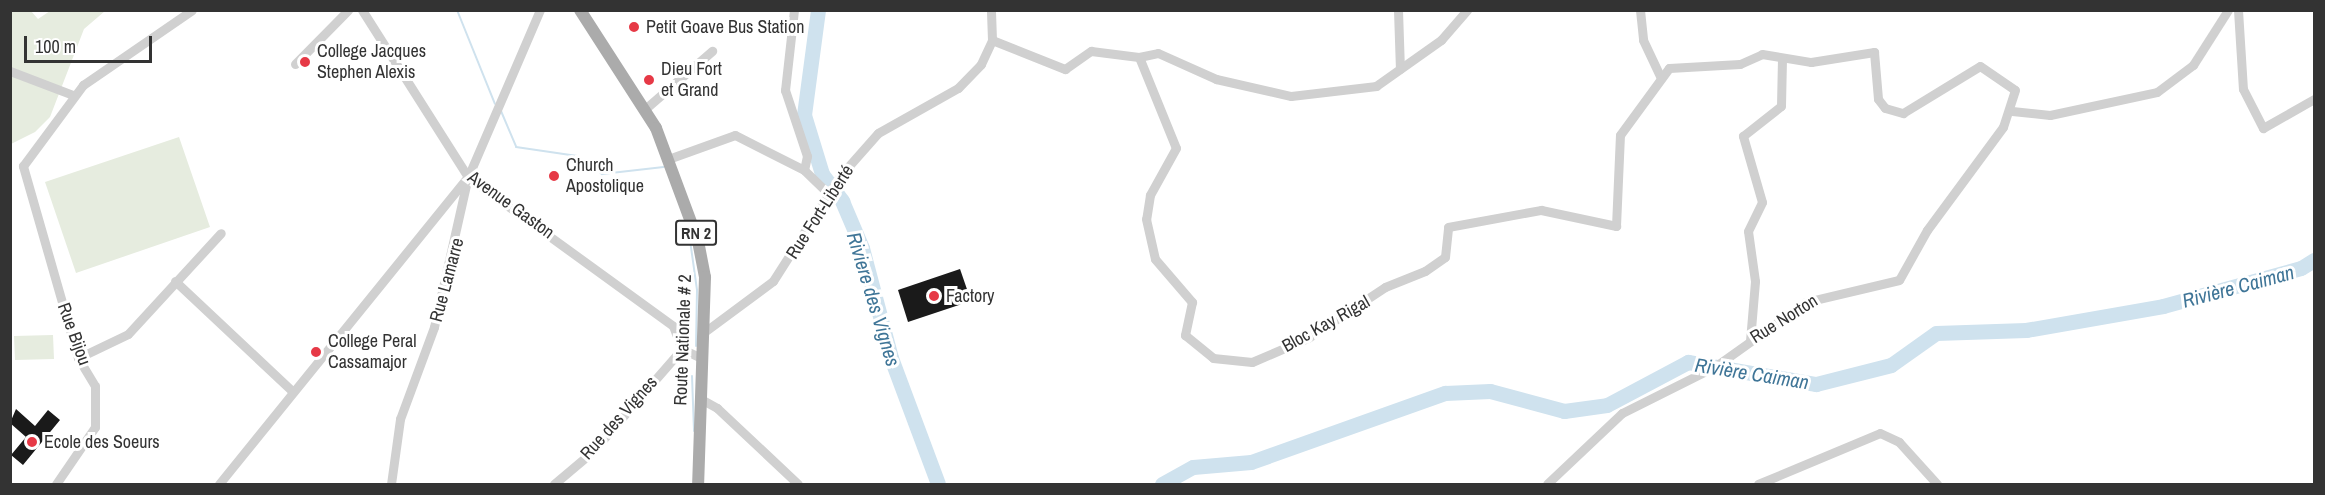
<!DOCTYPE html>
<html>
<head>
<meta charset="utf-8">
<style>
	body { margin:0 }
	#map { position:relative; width:2325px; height:495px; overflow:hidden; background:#fff; font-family:"Archivo Narrow",sans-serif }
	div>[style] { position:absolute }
	.green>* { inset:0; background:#e6ecdf }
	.stream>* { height:2px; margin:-1px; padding:0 1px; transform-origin:1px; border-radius:1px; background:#cfe2ee }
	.river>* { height:15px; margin:-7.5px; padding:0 7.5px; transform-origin:7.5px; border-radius:7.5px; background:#cfe2ee }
	.building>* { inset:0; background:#1a1a1a }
	.minor>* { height:9px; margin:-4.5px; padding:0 4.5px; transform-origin:4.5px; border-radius:4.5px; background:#d0d0d0 }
	.major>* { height:12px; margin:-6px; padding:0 6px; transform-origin:6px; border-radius:6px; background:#ababab }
	.dots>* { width:16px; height:16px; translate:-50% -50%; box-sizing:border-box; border:3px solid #fff; border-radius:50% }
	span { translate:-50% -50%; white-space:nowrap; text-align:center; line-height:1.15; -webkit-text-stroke:6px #fff; paint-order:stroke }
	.shield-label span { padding:2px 4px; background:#fff; border:2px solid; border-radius:4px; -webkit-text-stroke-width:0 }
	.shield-label { font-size:16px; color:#333; font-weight:700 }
	.poi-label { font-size:18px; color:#333 }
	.left { translate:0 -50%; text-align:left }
	.street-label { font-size:18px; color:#333 }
	.water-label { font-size:20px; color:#3f7597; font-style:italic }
	.frame { position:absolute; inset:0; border:12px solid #333; pointer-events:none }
	.scale { position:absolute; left:24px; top:36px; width:128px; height:27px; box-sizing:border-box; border:3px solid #333; border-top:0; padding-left:8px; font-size:18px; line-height:21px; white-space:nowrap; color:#333; -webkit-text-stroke:4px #fff; paint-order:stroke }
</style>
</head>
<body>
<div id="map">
	<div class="green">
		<i style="clip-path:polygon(10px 11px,31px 11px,38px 19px,50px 11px,105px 11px,84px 29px,50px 117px,35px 132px,11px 144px)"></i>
		<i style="clip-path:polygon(179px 137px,210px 227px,76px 273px,45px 182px)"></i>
		<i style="clip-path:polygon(53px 335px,54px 359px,15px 360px,14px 336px)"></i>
	</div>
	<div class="stream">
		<i style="left:457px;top:10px;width:101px;rotate:68deg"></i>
		<i style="left:501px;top:111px;width:39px;rotate:67deg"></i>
		<i style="left:516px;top:147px;width:62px;rotate:8.4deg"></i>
		<i style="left:577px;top:156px;width:31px;rotate:36deg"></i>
		<i style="left:602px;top:174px;width:62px;rotate:-6.4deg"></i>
		<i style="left:689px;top:233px;width:58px;rotate:82deg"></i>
		<i style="left:697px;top:290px;width:56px;rotate:91deg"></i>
		<i style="left:692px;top:376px;width:55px;rotate:87.9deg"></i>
	</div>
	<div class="river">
		<i style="left:818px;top:10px;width:106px;rotate:97.6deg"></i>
		<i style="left:804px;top:115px;width:62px;rotate:73deg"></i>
		<i style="left:822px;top:174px;width:34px;rotate:53deg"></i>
		<i style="left:842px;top:201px;width:51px;rotate:66.9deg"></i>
		<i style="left:862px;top:248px;width:114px;rotate:75.2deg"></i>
		<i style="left:891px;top:358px;width:134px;rotate:69.5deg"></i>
		<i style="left:1162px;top:484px;width:35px;rotate:-29deg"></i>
		<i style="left:1193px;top:467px;width:58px;rotate:-4.9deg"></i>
		<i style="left:1251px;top:462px;width:206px;rotate:-19.6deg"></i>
		<i style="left:1445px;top:393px;width:45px;rotate:-2.5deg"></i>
		<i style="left:1490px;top:391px;width:77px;rotate:15.1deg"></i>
		<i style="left:1564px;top:411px;width:43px;rotate:-7.9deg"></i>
		<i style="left:1607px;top:405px;width:92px;rotate:-28deg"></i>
		<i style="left:1688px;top:362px;width:130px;rotate:9.8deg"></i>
		<i style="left:1816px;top:384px;width:77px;rotate:-14.2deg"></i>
		<i style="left:1891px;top:365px;width:55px;rotate:-35.4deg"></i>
		<i style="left:1936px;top:333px;width:90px;rotate:-1.9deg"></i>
		<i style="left:2026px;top:330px;width:139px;rotate:-9.9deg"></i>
		<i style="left:2163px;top:306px;width:143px;rotate:-15.4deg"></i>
		<i style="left:2301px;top:268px;width:15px;rotate:-32deg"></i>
	</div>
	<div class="building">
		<i style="clip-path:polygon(960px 269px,971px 301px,908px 322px,898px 290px)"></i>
		<i style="clip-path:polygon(16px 409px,35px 426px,48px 410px,60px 420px,23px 465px,11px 455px,26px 437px,10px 423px)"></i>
	</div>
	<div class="minor">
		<i style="left:362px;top:10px;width:198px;rotate:57.6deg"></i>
		<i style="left:468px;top:177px;width:253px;rotate:36deg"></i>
		<i style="left:673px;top:326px;width:25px;rotate:69deg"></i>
		<i style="left:682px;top:349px;width:21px;rotate:25deg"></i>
		<i style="left:794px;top:10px;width:81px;rotate:96.4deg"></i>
		<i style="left:785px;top:90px;width:70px;rotate:71.6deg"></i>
		<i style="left:807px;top:156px;width:14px;rotate:102deg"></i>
		<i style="left:1398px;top:10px;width:59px;rotate:88.1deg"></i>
		<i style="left:1640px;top:10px;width:30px;rotate:84deg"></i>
		<i style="left:1643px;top:40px;width:42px;rotate:64.7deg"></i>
		<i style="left:2238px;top:10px;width:79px;rotate:86.4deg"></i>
		<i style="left:2243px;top:89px;width:44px;rotate:62.9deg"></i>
		<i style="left:2263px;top:128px;width:59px;rotate:-29.6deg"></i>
		<i style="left:992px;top:40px;width:79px;rotate:21.7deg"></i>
		<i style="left:1065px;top:69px;width:32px;rotate:-35deg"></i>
		<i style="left:1091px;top:51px;width:48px;rotate:7.1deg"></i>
		<i style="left:1139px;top:57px;width:19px;rotate:-12deg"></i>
		<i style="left:1158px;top:53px;width:64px;rotate:24.1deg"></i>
		<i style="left:1216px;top:79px;width:77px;rotate:12.8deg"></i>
		<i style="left:1291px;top:96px;width:86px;rotate:-6.7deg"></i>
		<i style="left:1376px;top:86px;width:80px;rotate:-35.3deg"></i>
		<i style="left:1441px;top:40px;width:40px;rotate:-49deg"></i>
		<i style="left:1139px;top:57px;width:98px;rotate:67.9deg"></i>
		<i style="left:1176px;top:148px;width:54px;rotate:119deg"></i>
		<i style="left:1150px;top:195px;width:24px;rotate:99deg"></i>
		<i style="left:1146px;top:219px;width:41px;rotate:77.3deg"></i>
		<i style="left:1155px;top:259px;width:57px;rotate:49.3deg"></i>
		<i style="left:1192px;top:302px;width:34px;rotate:102deg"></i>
		<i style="left:1185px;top:335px;width:36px;rotate:39deg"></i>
		<i style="left:1213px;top:358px;width:39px;rotate:6deg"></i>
		<i style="left:1252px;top:362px;width:61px;rotate:-23.2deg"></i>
		<i style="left:1308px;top:338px;width:92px;rotate:-33.5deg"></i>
		<i style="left:1385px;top:287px;width:43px;rotate:-21.8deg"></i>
		<i style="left:1425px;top:271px;width:24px;rotate:-35deg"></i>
		<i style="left:1445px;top:257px;width:30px;rotate:-84deg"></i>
		<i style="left:1448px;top:227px;width:95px;rotate:-10.4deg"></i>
		<i style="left:1541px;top:210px;width:77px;rotate:12deg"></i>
		<i style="left:1616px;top:226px;width:91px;rotate:-87.5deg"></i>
		<i style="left:1620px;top:135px;width:83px;rotate:-53.8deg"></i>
		<i style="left:1669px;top:68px;width:71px;rotate:-3.2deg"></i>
		<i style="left:1740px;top:64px;width:24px;rotate:-24deg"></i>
		<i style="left:1762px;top:54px;width:50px;rotate:9.3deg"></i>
		<i style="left:1811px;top:62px;width:64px;rotate:-9deg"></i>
		<i style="left:1874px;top:52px;width:47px;rotate:85.1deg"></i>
		<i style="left:1878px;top:99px;width:11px;rotate:52deg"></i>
		<i style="left:1885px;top:108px;width:19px;rotate:16deg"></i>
		<i style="left:1903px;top:113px;width:90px;rotate:-31.4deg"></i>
		<i style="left:1980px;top:66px;width:42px;rotate:34.4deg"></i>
		<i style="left:2015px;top:90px;width:39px;rotate:108deg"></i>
		<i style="left:2003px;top:127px;width:128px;rotate:126.4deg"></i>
		<i style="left:1927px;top:230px;width:57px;rotate:119.2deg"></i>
		<i style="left:1899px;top:280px;width:96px;rotate:166.7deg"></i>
		<i style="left:1806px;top:302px;width:110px;rotate:144.6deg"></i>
		<i style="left:1716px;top:366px;width:105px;rotate:153.4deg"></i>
		<i style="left:1622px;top:413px;width:103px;rotate:136.6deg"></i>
		<i style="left:295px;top:64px;width:76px;rotate:-45.5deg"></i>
		<i style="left:10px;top:71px;width:67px;rotate:20.9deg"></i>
		<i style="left:645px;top:109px;width:89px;rotate:-40.9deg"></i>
		<i style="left:2012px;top:111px;width:38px;rotate:6deg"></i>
		<i style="left:2050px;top:115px;width:109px;rotate:-12.1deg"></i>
		<i style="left:2157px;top:92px;width:45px;rotate:-36.9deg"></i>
		<i style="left:2193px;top:65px;width:65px;rotate:-57.5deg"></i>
		<i style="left:671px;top:158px;width:68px;rotate:-19.8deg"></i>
		<i style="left:735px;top:135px;width:77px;rotate:26.9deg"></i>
		<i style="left:804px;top:170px;width:37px;rotate:44deg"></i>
		<i style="left:175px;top:281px;width:161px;rotate:43.2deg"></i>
		<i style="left:703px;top:333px;width:87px;rotate:-36.6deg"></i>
		<i style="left:773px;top:281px;width:125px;rotate:-57.5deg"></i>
		<i style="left:840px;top:176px;width:57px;rotate:-48.5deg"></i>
		<i style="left:878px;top:133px;width:92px;rotate:-29.4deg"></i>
		<i style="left:958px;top:88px;width:33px;rotate:-46deg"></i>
		<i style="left:981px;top:64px;width:26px;rotate:-65deg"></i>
		<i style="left:992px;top:40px;width:30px;rotate:-92deg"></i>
		<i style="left:1750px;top:341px;width:60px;rotate:-85.2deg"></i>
		<i style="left:1755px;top:281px;width:50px;rotate:-98deg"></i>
		<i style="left:1748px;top:231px;width:32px;rotate:-64deg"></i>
		<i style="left:1762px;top:202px;width:69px;rotate:-106.1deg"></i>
		<i style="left:1743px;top:136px;width:48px;rotate:-38.3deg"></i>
		<i style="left:1781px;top:106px;width:48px;rotate:-88.8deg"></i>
		<i style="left:78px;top:358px;width:55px;rotate:-25.6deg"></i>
		<i style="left:128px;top:334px;width:137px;rotate:-47.4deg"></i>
		<i style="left:699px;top:398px;width:21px;rotate:29deg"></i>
		<i style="left:717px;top:408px;width:111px;rotate:43.2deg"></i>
		<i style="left:56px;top:484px;width:69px;rotate:-55.6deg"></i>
		<i style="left:95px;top:427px;width:41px;rotate:-90deg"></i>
		<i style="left:95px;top:386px;width:33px;rotate:-121deg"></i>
		<i style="left:78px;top:358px;width:200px;rotate:-106deg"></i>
		<i style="left:23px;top:166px;width:101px;rotate:-53.5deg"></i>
		<i style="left:83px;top:85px;width:132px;rotate:-34.5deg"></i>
		<i style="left:219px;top:484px;width:395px;rotate:-51deg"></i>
		<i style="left:468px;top:177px;width:182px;rotate:-66.7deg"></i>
		<i style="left:391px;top:484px;width:66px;rotate:-82.1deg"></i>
		<i style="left:400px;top:419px;width:98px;rotate:-69.7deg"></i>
		<i style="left:434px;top:327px;width:151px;rotate:-77.3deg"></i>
		<i style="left:554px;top:484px;width:50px;rotate:-40.1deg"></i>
		<i style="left:592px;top:452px;width:137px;rotate:-48.9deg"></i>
		<i style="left:1758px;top:484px;width:132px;rotate:-22.7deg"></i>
		<i style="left:1880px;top:433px;width:21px;rotate:25deg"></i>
		<i style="left:1899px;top:442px;width:57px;rotate:47.9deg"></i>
	</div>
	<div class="major">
		<i style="left:580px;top:10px;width:140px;rotate:57.2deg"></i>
		<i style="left:656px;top:128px;width:121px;rotate:69.6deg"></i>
		<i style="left:698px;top:241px;width:37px;rotate:79deg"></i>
		<i style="left:705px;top:277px;width:207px;rotate:91.9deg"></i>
	</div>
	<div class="dots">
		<i style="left:634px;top:27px;background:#e63946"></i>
		<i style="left:305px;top:62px;background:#e63946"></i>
		<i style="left:649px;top:80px;background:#e63946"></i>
		<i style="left:554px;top:176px;background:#e63946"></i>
		<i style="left:934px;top:296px;background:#e63946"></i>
		<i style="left:316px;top:352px;background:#e63946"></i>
		<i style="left:32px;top:442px;background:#e63946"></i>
	</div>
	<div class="shield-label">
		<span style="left:696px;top:233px">RN 2</span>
	</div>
	<div class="poi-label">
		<span class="left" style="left:646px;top:27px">Petit Goave Bus Station</span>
		<span class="left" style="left:317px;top:62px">College Jacques<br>Stephen Alexis</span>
		<span class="left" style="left:661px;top:80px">Dieu Fort<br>et Grand</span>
		<span class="left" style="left:566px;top:176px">Church<br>Apostolique</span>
		<span class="left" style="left:946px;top:296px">Factory</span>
		<span class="left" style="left:328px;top:352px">College Peral<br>Cassamajor</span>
		<span class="left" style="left:44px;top:442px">Ecole des Soeurs</span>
	</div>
	<div class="street-label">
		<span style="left:511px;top:205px;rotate:36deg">Avenue Gaston</span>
		<span style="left:820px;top:212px;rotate:-57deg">Rue Fort-Liberté</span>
		<span style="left:447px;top:280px;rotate:-75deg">Rue Lamarre</span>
		<span style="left:1784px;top:319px;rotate:-32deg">Rue Norton</span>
		<span style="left:1326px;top:324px;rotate:-29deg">Bloc Kay Rigal</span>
		<span style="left:74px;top:334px;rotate:70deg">Rue Bijou</span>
		<span style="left:683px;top:340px;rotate:-88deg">Route Nationale # 2</span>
		<span style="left:619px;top:418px;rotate:-48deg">Rue des Vignes</span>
	</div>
	<div class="water-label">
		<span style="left:2238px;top:286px;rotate:-15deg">Rivière Caiman</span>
		<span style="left:874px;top:299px;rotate:73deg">Riviere des Vignes</span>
		<span style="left:1752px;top:373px;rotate:9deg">Rivière Caiman</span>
	</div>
	<div class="frame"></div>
	<div class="scale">100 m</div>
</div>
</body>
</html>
